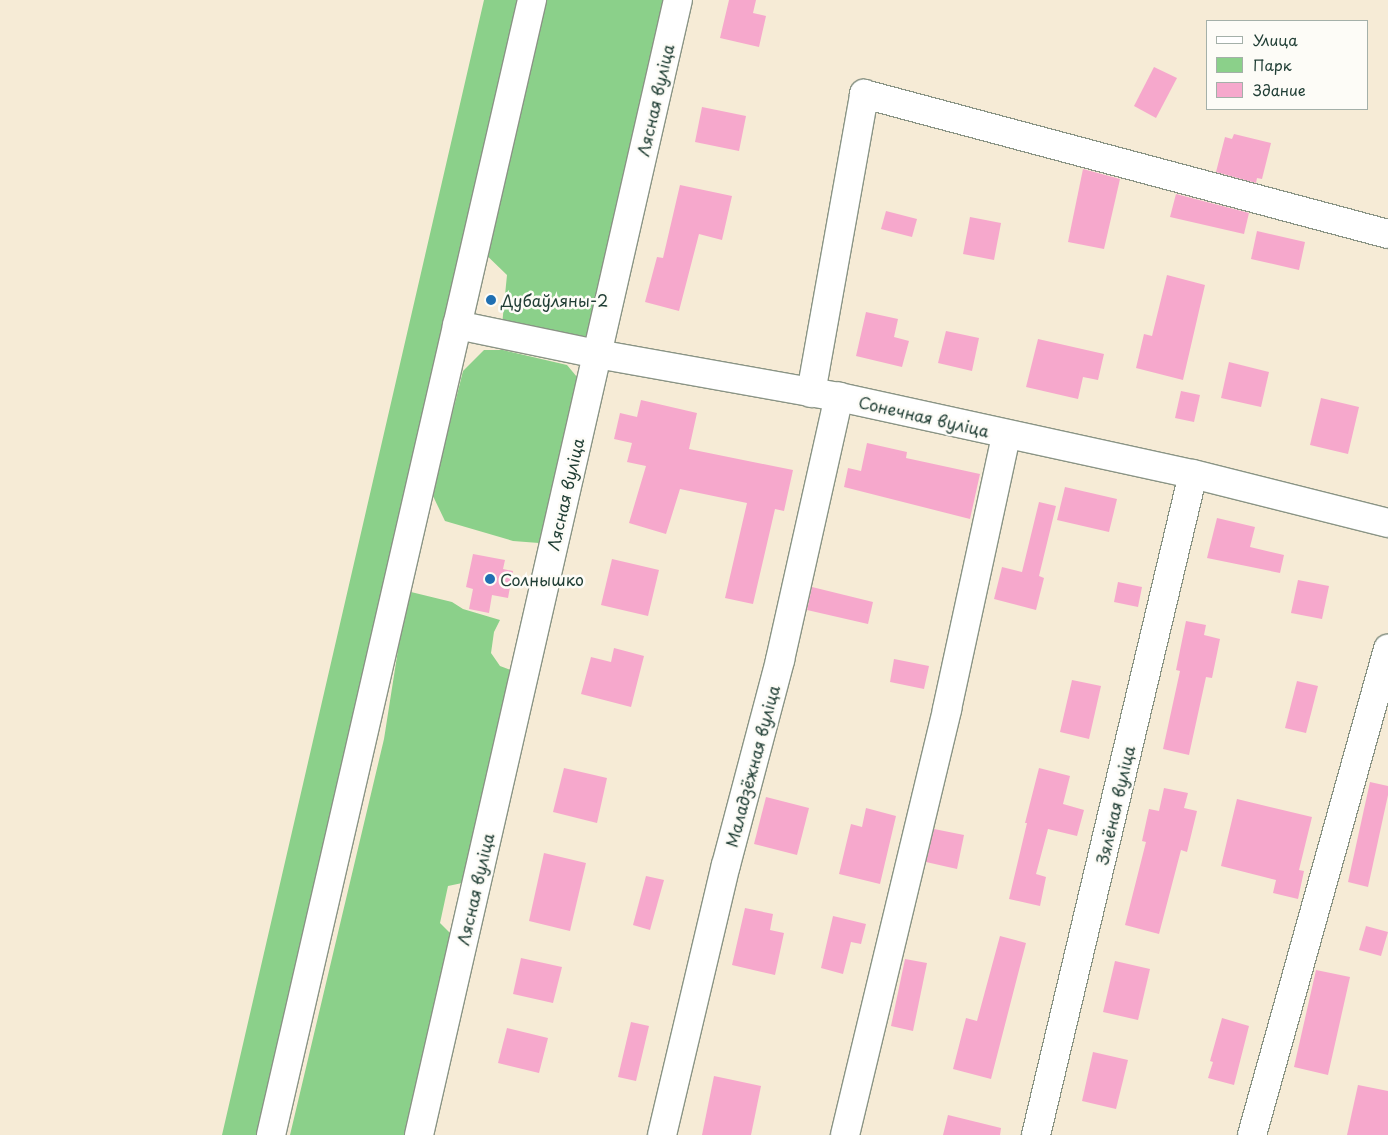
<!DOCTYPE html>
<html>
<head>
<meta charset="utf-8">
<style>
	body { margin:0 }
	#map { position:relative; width:1388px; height:1135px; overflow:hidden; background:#f6ebd6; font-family:"Playpen Sans",sans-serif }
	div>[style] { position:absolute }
	.green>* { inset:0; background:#8bd08a }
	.building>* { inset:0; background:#f6a8cc }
	.roads { filter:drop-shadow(1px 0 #8a9485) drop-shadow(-1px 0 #8a9485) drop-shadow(0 1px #8a9485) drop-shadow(0 -1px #8a9485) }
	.minor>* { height:28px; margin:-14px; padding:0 14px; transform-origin:14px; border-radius:14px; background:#fff }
	.major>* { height:28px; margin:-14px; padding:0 14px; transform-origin:14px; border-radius:14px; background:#fff }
	.dots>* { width:14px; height:14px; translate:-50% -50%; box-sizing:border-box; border:2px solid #fdfcf7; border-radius:50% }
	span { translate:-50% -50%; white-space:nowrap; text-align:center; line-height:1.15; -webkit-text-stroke:5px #fdfcf7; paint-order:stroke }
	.street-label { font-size:16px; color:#1f3d34 }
	.poi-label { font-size:16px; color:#1f3d34 }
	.left { translate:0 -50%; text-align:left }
	.legend { position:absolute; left:1206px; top:20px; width:162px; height:90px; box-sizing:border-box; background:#fdfcf7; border:1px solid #a4b0a9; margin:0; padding:6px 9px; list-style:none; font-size:15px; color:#1f3d34 }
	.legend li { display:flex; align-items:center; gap:10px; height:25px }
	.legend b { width:25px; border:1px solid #a4b0a9 }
</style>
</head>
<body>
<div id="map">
	<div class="green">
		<i style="clip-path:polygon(484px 0,678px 0,597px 354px,501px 335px,507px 275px,477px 246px,271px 1135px,222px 1135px)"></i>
		<i style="clip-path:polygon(484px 350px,503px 350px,567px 365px,577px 377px,539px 543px,513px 541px,445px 521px,432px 494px,463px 371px)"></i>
		<i style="clip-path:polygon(411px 592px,452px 602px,463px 609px,500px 620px,494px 632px,491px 653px,500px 666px,516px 672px,467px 882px,448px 886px,440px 923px,456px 939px,405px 1135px,290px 1135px,384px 739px,403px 618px)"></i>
	</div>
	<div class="building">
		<i style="clip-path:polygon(729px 0,756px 0,753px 13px,766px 16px,759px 47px,720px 38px)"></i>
		<i style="clip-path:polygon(1154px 67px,1177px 78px,1156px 118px,1134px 106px)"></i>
		<i style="clip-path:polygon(702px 107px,746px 116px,739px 151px,695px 142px)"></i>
		<i style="clip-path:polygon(1234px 134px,1271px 143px,1262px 179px,1257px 178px,1256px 183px,1216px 172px,1225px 137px,1232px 139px)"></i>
		<i style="clip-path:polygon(1083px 169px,1120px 179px,1104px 249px,1068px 242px)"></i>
		<i style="clip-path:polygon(680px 185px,732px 196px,722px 240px,699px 234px,679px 311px,645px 302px,657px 257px,663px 258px)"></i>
		<i style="clip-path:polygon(1176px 194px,1249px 213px,1244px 234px,1170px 217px)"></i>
		<i style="clip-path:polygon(886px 211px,917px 219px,912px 237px,881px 229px)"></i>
		<i style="clip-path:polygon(970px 217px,1001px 223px,994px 260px,963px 254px)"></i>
		<i style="clip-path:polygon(1257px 231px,1305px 242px,1299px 270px,1251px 259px)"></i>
		<i style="clip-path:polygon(1167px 275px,1205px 285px,1183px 380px,1136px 368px,1144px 334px,1152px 336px)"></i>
		<i style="clip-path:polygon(866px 312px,898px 319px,894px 337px,909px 341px,902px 367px,856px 356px)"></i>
		<i style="clip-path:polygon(946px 331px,979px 338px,972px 371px,938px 363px)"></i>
		<i style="clip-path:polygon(1038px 339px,1104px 354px,1098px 380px,1083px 377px,1078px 399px,1026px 387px)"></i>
		<i style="clip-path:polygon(1229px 362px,1269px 372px,1261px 407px,1221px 398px)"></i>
		<i style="clip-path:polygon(1181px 391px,1200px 395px,1194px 422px,1175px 418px)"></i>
		<i style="clip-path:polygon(1321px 398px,1359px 407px,1348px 454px,1310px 445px)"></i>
		<i style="clip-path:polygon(641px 400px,697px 413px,689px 449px,793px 470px,784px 511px,775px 509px,753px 604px,725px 598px,747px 503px,680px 489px,666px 534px,629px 523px,646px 466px,627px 462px,632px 443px,614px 439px,620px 413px,637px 417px)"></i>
		<i style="clip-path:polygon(867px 443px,907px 452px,906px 458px,980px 474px,970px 519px,844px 487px,848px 468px,861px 471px)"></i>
		<i style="clip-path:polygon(1065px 487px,1117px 499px,1109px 532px,1057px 520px)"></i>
		<i style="clip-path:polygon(1039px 502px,1056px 506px,1039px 576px,1044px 578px,1036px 610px,994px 599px,1002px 567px,1022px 572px)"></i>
		<i style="clip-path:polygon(1217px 518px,1255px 527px,1250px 547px,1284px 555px,1280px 573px,1207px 558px)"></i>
		<i style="clip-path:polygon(473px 554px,505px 560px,503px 569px,513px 571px,508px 598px,492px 595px,489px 613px,469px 609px,473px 589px,466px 587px)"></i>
		<i style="clip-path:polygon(612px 559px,659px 570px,648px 616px,601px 605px)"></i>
		<i style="clip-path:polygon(1298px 580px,1329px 586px,1322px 619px,1291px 613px)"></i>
		<i style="clip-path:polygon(1118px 582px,1142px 587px,1138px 607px,1114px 602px)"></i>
		<i style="clip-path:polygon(812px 587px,873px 602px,868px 624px,807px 610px)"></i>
		<i style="clip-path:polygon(1186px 621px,1206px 625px,1204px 635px,1220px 639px,1212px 678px,1206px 677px,1189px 755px,1163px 749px,1180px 671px,1176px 670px)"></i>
		<i style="clip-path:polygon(614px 648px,644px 656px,631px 707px,581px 694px,591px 657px,611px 662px)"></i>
		<i style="clip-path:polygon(894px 659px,929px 666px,924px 689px,890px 682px)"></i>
		<i style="clip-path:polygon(1072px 680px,1101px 686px,1089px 739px,1060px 732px)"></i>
		<i style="clip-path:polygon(1297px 681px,1318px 686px,1306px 733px,1285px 728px)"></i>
		<i style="clip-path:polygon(564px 768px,607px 778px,597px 823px,553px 812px)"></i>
		<i style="clip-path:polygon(1039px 768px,1070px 776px,1063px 804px,1084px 810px,1077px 836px,1048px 829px,1036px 874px,1046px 877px,1040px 906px,1009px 899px,1027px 823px,1025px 823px)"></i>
		<i style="clip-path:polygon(1370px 782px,1388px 786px,1388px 795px,1368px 887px,1348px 882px)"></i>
		<i style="clip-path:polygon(1164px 788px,1188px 793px,1184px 808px,1197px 811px,1187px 852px,1181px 850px,1159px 934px,1125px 925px,1146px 842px,1142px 841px,1149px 809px,1159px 811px)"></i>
		<i style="clip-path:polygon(766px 797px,809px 808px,797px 855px,754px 844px)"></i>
		<i style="clip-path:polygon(1237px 799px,1312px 817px,1299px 870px,1304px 871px,1298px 899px,1273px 893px,1276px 880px,1221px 866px)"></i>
		<i style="clip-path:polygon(866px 808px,896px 816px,880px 884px,839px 874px,851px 824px,862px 827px)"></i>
		<i style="clip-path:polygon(934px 829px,964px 835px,957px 869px,926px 862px)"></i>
		<i style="clip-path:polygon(544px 853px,586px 863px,570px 931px,529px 921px)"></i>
		<i style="clip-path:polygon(646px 876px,664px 880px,650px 930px,633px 925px)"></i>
		<i style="clip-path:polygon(745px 908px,773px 914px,770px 930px,784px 933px,775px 975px,732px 965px)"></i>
		<i style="clip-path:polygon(833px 916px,866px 924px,861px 944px,851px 942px,843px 974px,821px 968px)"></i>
		<i style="clip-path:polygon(1366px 926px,1388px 932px,1381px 956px,1359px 950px)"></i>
		<i style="clip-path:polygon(1000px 936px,1026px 943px,991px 1079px,953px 1069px,966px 1018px,977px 1021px)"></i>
		<i style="clip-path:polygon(521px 958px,562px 967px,553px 1003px,513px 994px)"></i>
		<i style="clip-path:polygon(905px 959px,927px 963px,913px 1031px,891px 1026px)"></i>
		<i style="clip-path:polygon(1115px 961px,1150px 969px,1138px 1020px,1103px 1012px)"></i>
		<i style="clip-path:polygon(1316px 970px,1350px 977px,1328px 1075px,1294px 1067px)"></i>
		<i style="clip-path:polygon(1222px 1018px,1249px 1026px,1234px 1085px,1208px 1078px,1213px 1062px,1210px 1061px)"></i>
		<i style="clip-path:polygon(631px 1022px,649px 1026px,636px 1081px,618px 1077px)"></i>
		<i style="clip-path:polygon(507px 1028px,548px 1038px,539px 1073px,498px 1063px)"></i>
		<i style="clip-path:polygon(1093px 1052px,1128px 1060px,1116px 1109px,1082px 1101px)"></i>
		<i style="clip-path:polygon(714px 1076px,761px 1086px,751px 1135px,702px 1135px)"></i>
		<i style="clip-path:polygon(1358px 1085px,1388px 1091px,1388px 1135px,1347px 1135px)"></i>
		<i style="clip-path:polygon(948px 1115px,1001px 1128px,1000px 1135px,943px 1135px)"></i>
	</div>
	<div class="roads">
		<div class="minor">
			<i style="left:457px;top:325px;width:143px;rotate:11.7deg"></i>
			<i style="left:597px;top:354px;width:246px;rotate:10.1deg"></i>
			<i style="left:839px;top:397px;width:362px;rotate:12.3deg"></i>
			<i style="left:1193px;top:474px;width:201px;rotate:14.1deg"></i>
			<i style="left:811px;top:393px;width:304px;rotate:-79.9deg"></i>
			<i style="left:864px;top:94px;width:542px;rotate:14.96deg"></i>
			<i style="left:419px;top:1135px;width:1164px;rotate:-77.15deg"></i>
			<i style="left:662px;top:1135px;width:277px;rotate:-76.7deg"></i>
			<i style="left:726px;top:865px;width:212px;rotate:-75.2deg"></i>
			<i style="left:780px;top:660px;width:270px;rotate:-77.4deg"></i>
			<i style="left:845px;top:1135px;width:438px;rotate:-76.5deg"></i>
			<i style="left:947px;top:709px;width:280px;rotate:-77.8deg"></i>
			<i style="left:1036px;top:1135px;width:679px;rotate:-76.64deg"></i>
			<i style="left:1252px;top:1135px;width:505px;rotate:-74.37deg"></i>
		</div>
		<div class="major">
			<i style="left:271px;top:1135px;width:1165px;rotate:-77.05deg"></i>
		</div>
	</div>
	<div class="dots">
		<i style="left:491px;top:300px;background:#1f6fb2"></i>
		<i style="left:490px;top:579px;background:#1f6fb2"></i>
	</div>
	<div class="street-label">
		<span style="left:655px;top:100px;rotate:-77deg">Лясная вуліца</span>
		<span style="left:924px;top:416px;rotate:13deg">Сонечная вуліца</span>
		<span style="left:565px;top:494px;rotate:-77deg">Лясная вуліца</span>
		<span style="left:752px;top:766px;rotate:-75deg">Маладзёжная вуліца</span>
		<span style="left:1115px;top:805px;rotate:-77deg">Зялёная вуліца</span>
		<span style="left:475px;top:889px;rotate:-77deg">Лясная вуліца</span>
	</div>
	<div class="poi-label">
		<span class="left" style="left:501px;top:300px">Дубаўляны-2</span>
		<span class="left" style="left:500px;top:579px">Солнышко</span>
	</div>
	<ul class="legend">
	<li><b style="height:6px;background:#fff"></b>Улица</li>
	<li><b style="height:14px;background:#8bd08a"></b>Парк</li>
	<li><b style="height:14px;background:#f6a8cc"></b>Здание</li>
	</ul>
</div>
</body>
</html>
